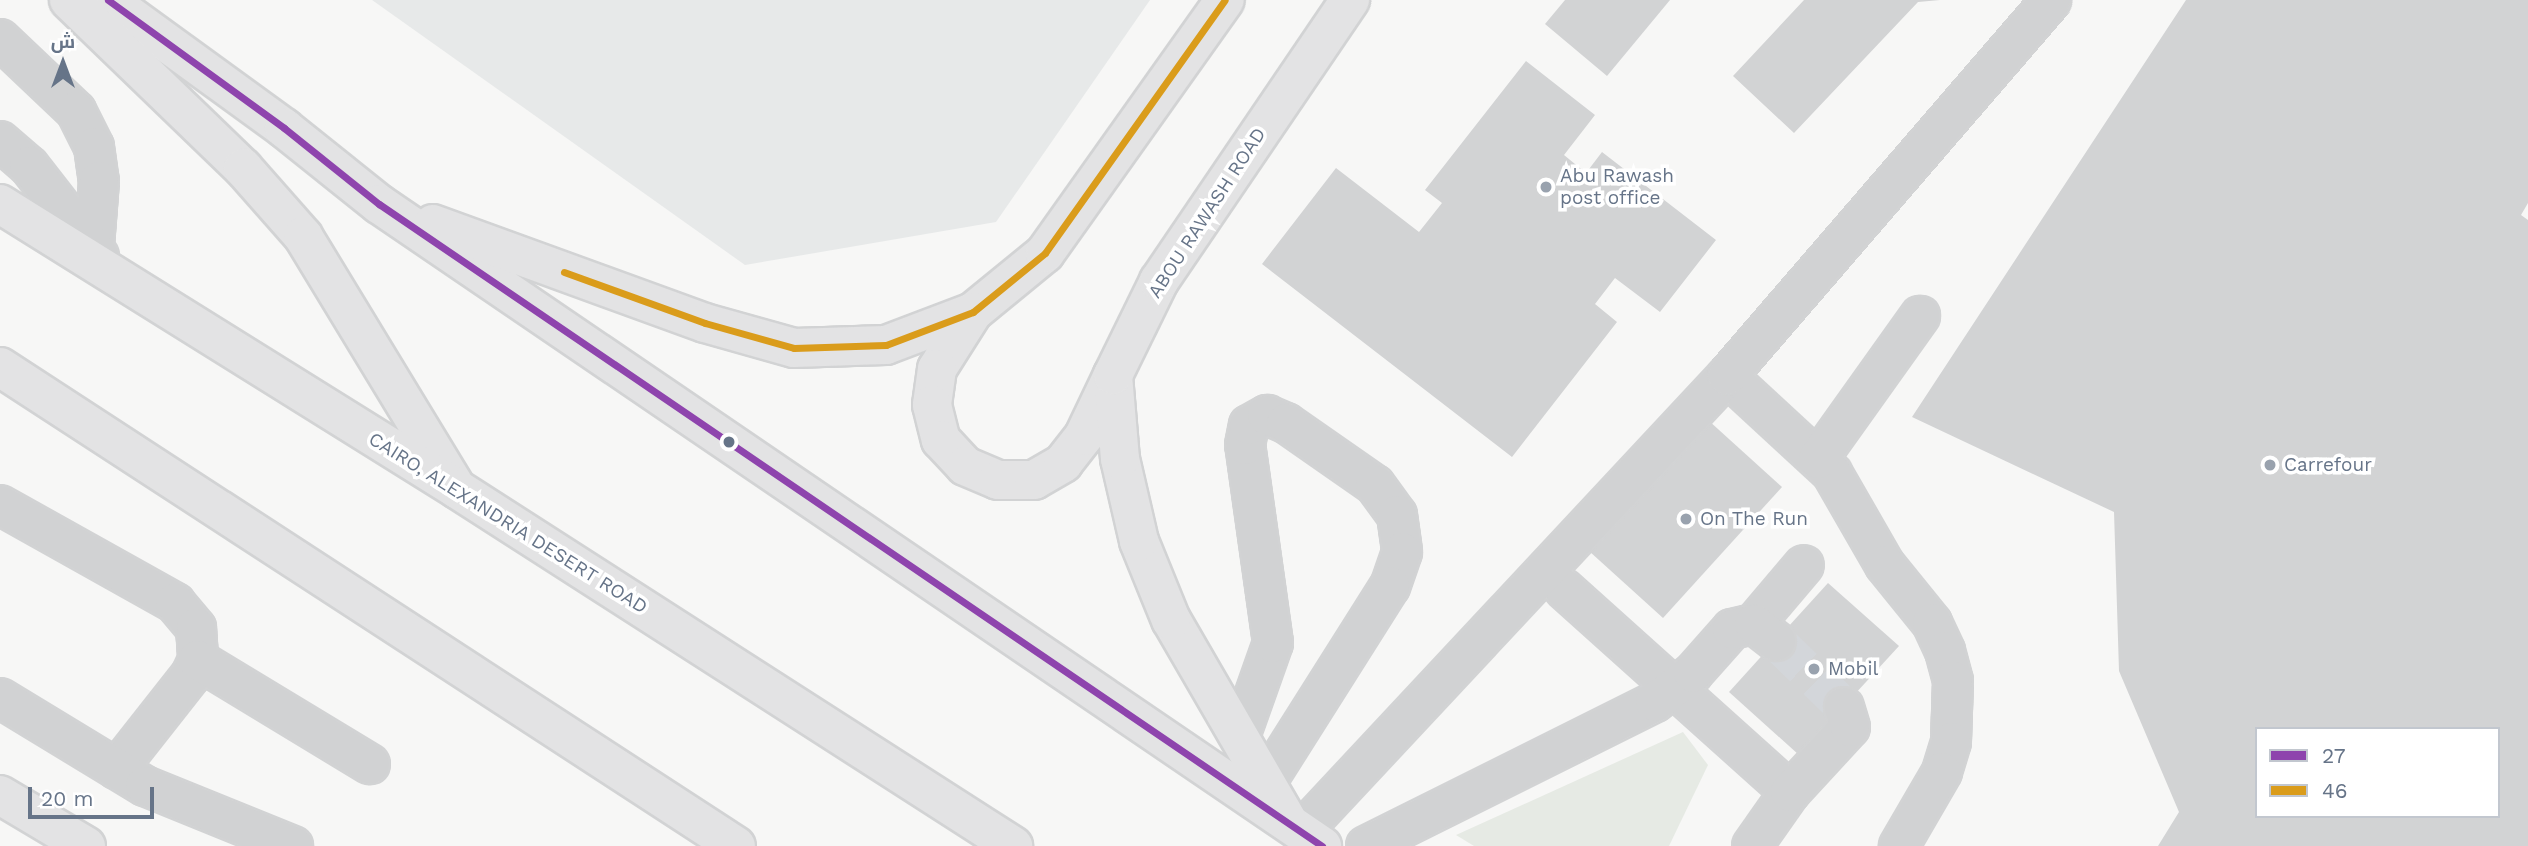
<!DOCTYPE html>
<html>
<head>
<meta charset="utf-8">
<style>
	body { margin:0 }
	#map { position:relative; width:2528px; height:846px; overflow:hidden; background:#f7f7f6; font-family:"Work Sans",Cairo,sans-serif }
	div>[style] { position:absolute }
	.built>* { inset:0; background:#e7e9e9 }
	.green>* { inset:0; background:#e6eae4 }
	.building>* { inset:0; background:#d2d3d4 }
	.minor-tunnel>* { height:38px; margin-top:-19px; transform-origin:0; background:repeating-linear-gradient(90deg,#d3d6da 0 38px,transparent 0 57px) }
	.roads { filter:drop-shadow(2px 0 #d2d3d4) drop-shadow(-2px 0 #d2d3d4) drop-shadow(0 2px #d2d3d4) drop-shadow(0 -2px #d2d3d4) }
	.minor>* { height:38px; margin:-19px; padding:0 19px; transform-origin:19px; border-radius:19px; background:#d1d2d3 }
	.major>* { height:38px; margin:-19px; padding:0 19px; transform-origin:19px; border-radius:19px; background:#e3e3e4 }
	.highway>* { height:38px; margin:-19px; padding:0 19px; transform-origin:19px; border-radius:19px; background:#e3e3e4 }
	.bus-1>* { height:7px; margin:-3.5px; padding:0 3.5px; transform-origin:3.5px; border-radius:3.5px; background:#8e44ad }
	.bus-2>* { height:7px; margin:-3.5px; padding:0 3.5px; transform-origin:3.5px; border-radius:3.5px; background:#da9c1b }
	.dots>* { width:19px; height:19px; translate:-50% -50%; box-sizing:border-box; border:4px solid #fff; border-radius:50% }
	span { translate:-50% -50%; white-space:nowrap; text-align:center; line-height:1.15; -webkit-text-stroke:7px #fff; paint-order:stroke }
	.poi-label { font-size:19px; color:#667488 }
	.left { translate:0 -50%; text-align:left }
	.street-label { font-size:19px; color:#667488 }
	.legend { position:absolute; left:2255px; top:727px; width:245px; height:91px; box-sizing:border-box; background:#fff; border:2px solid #c2c7cf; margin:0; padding:9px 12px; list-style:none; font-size:21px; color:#667488 }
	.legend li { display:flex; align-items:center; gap:14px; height:35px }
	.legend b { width:35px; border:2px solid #c2c7cf }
	.north { position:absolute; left:28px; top:28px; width:70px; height:70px; -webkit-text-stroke:5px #fff; paint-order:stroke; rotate:0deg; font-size:19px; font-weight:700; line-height:28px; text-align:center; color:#667488 }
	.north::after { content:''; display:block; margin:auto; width:24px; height:32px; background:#667488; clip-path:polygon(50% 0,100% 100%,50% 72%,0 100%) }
	.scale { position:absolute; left:28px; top:787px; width:126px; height:32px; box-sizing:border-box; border:4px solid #667488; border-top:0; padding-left:9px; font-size:21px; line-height:24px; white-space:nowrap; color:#667488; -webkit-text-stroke:5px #fff; paint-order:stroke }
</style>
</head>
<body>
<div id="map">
	<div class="built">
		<i style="clip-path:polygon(372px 0,1150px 0,996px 222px,745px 265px)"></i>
	</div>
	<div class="green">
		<i style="clip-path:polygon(1683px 732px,1708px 765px,1669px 846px,1474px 846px,1456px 835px)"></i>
	</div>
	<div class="building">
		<i style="clip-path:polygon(1565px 0,1670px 0,1607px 76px,1545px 24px)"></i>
		<i style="clip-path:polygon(1804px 0,1940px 0,1918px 2px,1794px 133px,1733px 76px)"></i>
		<i style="clip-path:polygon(evenodd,2186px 0,2528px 0,2528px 203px,2521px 215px,2528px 220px,2528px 846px,2158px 846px,2179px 812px,2119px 671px,2114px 512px,1912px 417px,2186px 0,2257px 729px,2498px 729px,2498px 816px,2257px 816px,2257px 729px)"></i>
		<i style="clip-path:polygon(1526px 61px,1595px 115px,1564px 155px,1586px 173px,1602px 152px,1716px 240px,1660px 312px,1615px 278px,1595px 304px,1617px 322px,1512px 457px,1262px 264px,1336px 168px,1419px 232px,1442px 203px,1425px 190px)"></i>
		<i style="clip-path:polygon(1708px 420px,1782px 487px,1663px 618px,1589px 551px)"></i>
		<i style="clip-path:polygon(1828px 583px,1899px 646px,1799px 755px,1729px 692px)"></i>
	</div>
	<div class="minor-tunnel">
		<i style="left:1776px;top:641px;width:95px;rotate:44.1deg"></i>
	</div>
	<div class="roads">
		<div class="minor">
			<i style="left:0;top:39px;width:105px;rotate:43.5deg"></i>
			<i style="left:76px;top:111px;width:40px;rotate:63.4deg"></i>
			<i style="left:94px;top:147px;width:34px;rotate:82deg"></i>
			<i style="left:99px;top:181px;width:65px;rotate:94.4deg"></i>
			<i style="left:0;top:141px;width:38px;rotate:41deg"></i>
			<i style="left:29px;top:166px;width:114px;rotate:52.1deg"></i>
			<i style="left:1727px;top:376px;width:143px;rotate:42.7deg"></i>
			<i style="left:1832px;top:473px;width:106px;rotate:60.1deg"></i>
			<i style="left:1885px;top:565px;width:75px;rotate:51deg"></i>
			<i style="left:1932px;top:623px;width:31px;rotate:65deg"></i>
			<i style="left:1945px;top:651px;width:31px;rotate:75deg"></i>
			<i style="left:1953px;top:681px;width:61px;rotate:91.9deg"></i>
			<i style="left:1951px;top:742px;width:31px;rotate:107deg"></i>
			<i style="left:1942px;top:772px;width:86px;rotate:120.2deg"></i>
			<i style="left:1818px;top:459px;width:176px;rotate:-54.5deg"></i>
			<i style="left:0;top:505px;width:201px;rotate:29.2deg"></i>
			<i style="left:175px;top:603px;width:33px;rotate:50deg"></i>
			<i style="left:196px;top:628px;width:32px;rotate:86deg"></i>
			<i style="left:198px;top:660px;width:17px;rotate:115deg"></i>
			<i style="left:191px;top:675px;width:120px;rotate:128.2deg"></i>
			<i style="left:1564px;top:589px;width:304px;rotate:41.9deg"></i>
			<i style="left:1754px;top:624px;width:77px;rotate:-49.7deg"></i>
			<i style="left:198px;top:660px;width:201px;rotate:31.2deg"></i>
			<i style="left:0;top:698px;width:170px;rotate:31.3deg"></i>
			<i style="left:145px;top:786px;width:160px;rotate:22.1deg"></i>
			<i style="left:1240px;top:736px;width:99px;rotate:-70.5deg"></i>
			<i style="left:1273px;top:643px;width:200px;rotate:-98deg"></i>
			<i style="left:1245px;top:445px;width:20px;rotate:-79deg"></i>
			<i style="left:1249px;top:425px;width:21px;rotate:-29deg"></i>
			<i style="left:1267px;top:415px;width:21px;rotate:23deg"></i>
			<i style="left:1286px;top:423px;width:108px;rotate:34.9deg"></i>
			<i style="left:1375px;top:485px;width:37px;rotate:54deg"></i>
			<i style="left:1397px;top:515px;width:37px;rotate:82deg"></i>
			<i style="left:1402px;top:552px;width:36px;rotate:109deg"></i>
			<i style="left:1390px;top:586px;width:232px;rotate:122.3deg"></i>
			<i style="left:1301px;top:832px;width:624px;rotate:-46.95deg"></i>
			<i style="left:1727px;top:376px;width:496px;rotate:-49.2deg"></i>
			<i style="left:1366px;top:846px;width:323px;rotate:-26.5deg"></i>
			<i style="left:1655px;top:702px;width:48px;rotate:-37.3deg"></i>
			<i style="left:1693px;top:673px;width:59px;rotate:-48.4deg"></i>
			<i style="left:1732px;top:629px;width:23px;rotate:-13deg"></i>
			<i style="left:1754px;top:624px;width:28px;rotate:38deg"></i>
			<i style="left:1752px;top:846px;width:66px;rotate:-54.9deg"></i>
			<i style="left:1790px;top:792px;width:88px;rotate:-47.3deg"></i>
			<i style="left:1850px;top:727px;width:21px;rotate:-107deg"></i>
		</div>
		<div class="major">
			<i style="left:108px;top:0;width:218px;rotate:36deg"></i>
			<i style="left:284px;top:128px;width:122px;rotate:38.7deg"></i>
			<i style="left:379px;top:204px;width:1141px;rotate:34.25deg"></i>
			<i style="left:433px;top:224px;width:289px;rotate:20deg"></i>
			<i style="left:705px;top:323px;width:92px;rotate:15.7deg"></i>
			<i style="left:794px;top:348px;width:92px;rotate:-1.9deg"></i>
			<i style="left:886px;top:345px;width:93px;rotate:-20.8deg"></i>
			<i style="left:973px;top:312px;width:93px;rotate:-39.3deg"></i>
			<i style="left:1045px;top:253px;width:310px;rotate:-54.6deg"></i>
			<i style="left:973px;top:312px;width:67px;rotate:122.3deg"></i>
			<i style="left:937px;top:369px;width:36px;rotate:98deg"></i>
			<i style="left:932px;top:405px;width:36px;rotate:76deg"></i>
			<i style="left:941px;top:440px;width:35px;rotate:47deg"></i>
			<i style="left:965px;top:466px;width:36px;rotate:23deg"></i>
			<i style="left:998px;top:480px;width:36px"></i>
			<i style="left:1034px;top:480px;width:34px;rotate:-30deg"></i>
			<i style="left:1063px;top:463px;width:34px;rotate:-52deg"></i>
			<i style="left:1084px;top:436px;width:68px;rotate:-64.6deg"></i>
			<i style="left:0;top:795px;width:100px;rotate:30.7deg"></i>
			<i style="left:1286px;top:818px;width:229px;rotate:-120.1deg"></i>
			<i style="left:1171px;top:620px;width:85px;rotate:-112.1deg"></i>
			<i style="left:1139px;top:541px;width:84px;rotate:-103deg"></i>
			<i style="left:1120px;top:459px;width:84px;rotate:-94.8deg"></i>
			<i style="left:1113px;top:375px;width:105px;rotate:-63.9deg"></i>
			<i style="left:1159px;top:281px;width:340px;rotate:-55.8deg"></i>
		</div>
		<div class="highway">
			<i style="left:69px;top:0;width:242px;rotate:44deg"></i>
			<i style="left:243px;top:168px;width:91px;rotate:48.6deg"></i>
			<i style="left:303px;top:236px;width:290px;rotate:58.7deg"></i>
			<i style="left:0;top:204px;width:539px;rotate:31.95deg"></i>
			<i style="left:457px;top:489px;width:661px;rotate:32.7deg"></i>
			<i style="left:0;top:367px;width:878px;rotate:33.06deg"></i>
		</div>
	</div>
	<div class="bus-1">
		<i style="left:108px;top:0;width:218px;rotate:36deg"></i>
		<i style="left:284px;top:128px;width:122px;rotate:38.7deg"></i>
		<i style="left:379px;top:204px;width:1141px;rotate:34.25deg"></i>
	</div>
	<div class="bus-2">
		<i style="left:564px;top:272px;width:150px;rotate:19.9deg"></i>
		<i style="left:705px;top:323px;width:92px;rotate:15.7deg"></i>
		<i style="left:794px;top:348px;width:92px;rotate:-1.9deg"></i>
		<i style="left:886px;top:345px;width:93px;rotate:-20.8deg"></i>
		<i style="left:973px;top:312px;width:93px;rotate:-39.3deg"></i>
		<i style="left:1045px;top:253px;width:310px;rotate:-54.6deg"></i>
	</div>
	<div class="dots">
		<i style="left:1546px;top:187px;background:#99a2ae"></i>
		<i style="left:729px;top:442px;background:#667488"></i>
		<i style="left:2270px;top:465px;background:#99a2ae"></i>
		<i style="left:1686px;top:519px;background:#99a2ae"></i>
		<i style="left:1814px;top:669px;background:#99a2ae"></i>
	</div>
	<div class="poi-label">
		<span class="left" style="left:1560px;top:187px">Abu Rawash<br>post office</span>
		<span class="left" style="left:2284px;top:465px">Carrefour</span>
		<span class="left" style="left:1700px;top:519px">On The Run</span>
		<span class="left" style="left:1828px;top:669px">Mobil</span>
	</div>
	<div class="street-label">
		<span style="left:1207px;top:213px;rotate:-57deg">ABOU RAWASH ROAD</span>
		<span style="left:508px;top:523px;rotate:32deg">CAIRO, ALEXANDRIA DESERT ROAD</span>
	</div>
	<ul class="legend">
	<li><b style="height:9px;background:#8e44ad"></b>27</li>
	<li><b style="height:9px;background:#da9c1b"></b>46</li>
	</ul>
	<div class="north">ش</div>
	<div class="scale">20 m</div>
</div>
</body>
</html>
